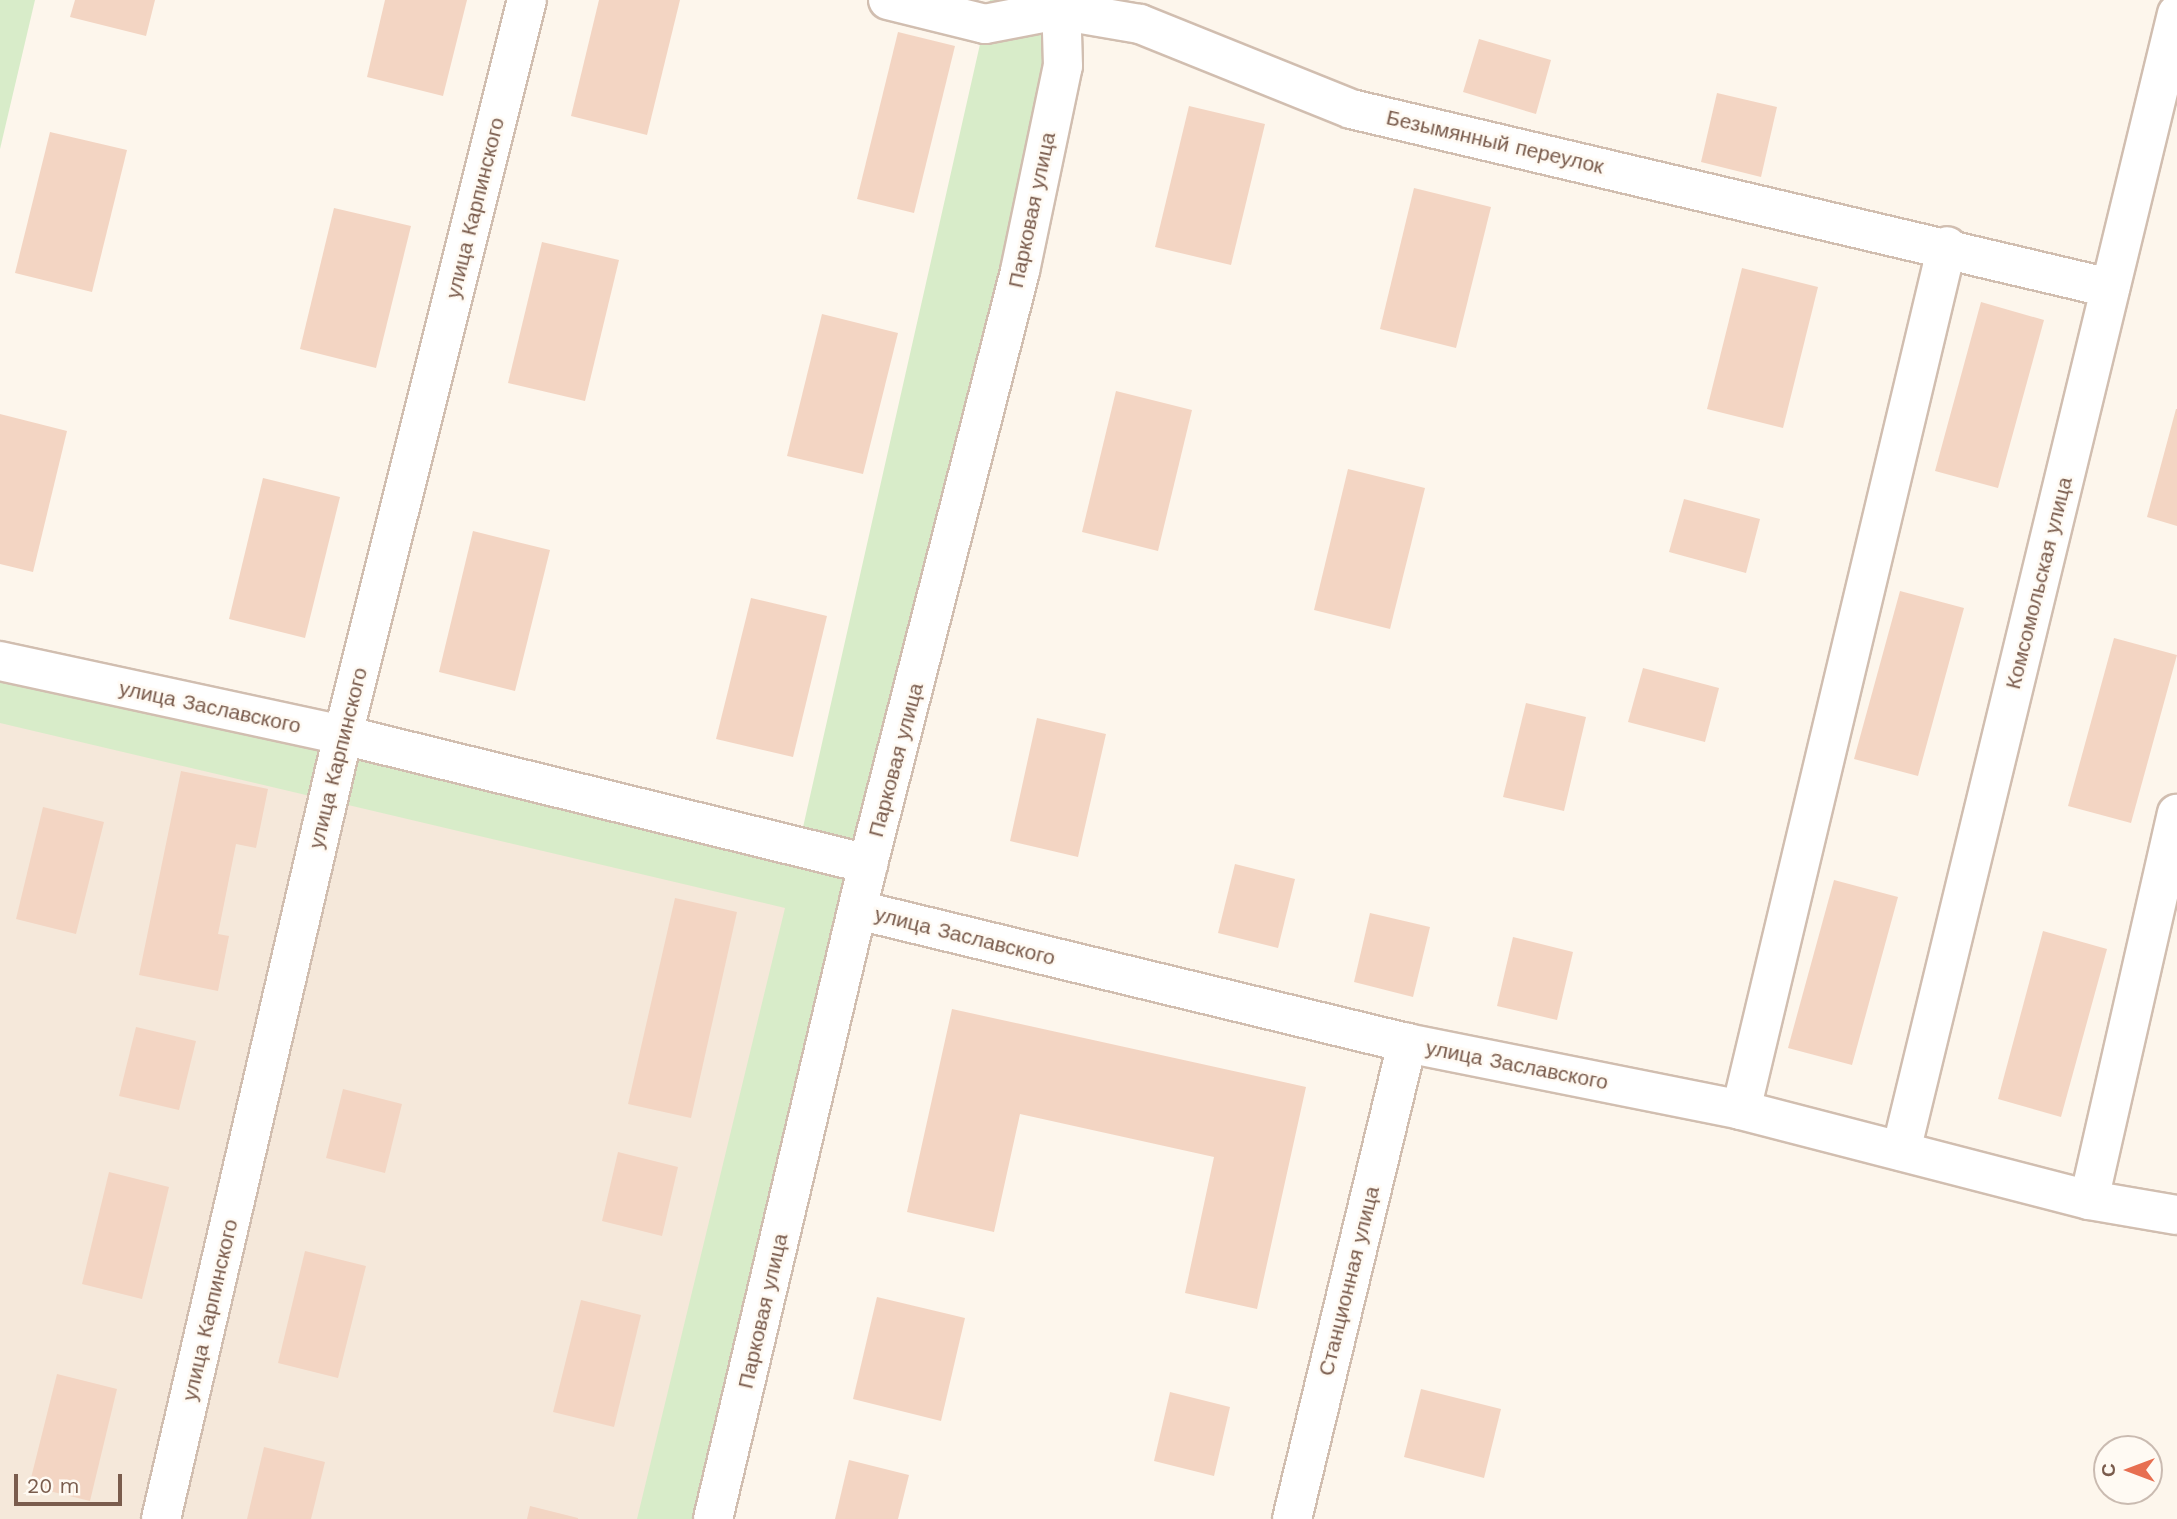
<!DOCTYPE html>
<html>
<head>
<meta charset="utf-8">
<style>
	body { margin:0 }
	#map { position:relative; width:2177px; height:1519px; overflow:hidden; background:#fdf6ec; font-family:"Work Sans",sans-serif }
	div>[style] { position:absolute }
	.residential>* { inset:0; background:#f5e8da }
	.green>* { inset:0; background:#d8ecc9 }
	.building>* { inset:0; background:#f3d5c3 }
	.roads { filter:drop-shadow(2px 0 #d1beb0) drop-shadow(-2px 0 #d1beb0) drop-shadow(0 2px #d1beb0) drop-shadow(0 -2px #d1beb0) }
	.minor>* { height:38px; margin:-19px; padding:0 19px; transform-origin:19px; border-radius:19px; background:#fff }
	span { translate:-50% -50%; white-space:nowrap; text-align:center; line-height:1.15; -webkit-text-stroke:5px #fffaf3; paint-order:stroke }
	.street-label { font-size:21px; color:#7a5c4d }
	.north { position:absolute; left:2093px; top:1435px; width:70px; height:70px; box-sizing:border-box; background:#fffaf3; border:2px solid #cabbb1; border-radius:50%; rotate:270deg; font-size:19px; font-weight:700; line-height:28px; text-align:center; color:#7a5c4d }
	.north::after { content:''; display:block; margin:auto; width:24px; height:32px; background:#e76f51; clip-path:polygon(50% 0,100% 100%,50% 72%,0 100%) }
	.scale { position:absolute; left:14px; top:1474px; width:108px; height:32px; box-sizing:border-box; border:4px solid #7a5c4d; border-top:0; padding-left:9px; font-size:21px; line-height:24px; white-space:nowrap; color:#7a5c4d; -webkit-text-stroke:5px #fffaf3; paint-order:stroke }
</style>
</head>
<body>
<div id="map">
	<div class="residential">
		<i style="clip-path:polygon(0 712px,797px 903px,650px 1519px,0 1519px)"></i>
	</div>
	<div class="green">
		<i style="clip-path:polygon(0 0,35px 0,0 149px)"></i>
		<i style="clip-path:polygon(990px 0,1061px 0,1063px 66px,713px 1519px,637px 1519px,785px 908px,0 723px,0 679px,799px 845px)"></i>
	</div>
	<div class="building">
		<i style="clip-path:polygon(75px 0,155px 0,146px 36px,70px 17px)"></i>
		<i style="clip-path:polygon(385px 0,467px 0,443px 96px,367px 77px)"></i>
		<i style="clip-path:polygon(599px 0,680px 0,647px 135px,571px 116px)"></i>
		<i style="clip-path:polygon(898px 32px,955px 46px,914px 213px,857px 199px)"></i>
		<i style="clip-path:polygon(1479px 39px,1551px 60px,1536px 114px,1463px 92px)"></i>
		<i style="clip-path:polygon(1717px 93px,1777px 107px,1761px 177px,1701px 162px)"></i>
		<i style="clip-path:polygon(1189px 106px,1265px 124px,1231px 265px,1155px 247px)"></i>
		<i style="clip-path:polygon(50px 132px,127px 150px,92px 292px,15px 273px)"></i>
		<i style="clip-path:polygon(1414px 188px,1491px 207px,1456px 348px,1380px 329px)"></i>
		<i style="clip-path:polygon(334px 208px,411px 226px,376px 368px,300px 349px)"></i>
		<i style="clip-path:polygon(542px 242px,619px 260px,585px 401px,508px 383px)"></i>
		<i style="clip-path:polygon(1742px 268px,1818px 287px,1783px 428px,1707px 409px)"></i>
		<i style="clip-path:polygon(1981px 302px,2044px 320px,1998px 488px,1935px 471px)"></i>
		<i style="clip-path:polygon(822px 314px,898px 333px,863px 474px,787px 456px)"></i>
		<i style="clip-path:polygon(1116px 391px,1192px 410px,1158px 551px,1082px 532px)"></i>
		<i style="clip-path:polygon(2176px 409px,2177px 409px,2177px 526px,2147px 517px)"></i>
		<i style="clip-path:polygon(0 414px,67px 431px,33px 572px,0 564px)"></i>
		<i style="clip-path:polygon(1348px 469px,1425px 488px,1390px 629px,1314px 610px)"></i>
		<i style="clip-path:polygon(263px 478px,340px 497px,305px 638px,229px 619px)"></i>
		<i style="clip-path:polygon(1684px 499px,1760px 519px,1746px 573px,1669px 552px)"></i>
		<i style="clip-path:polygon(473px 531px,550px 550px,515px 691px,439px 672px)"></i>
		<i style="clip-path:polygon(1900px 591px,1964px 608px,1918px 776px,1854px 759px)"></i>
		<i style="clip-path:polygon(751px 598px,827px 616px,793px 757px,716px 739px)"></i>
		<i style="clip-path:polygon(2114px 638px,2177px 655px,2131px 823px,2068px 806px)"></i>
		<i style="clip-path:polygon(1643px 668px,1719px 688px,1705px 742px,1628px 722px)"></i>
		<i style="clip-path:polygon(1526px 703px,1586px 717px,1564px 811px,1503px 797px)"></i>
		<i style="clip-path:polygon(1037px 718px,1106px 734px,1078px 857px,1010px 841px)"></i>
		<i style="clip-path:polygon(181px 771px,268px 789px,256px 848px,236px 844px,218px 934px,229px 936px,218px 991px,139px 975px)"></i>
		<i style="clip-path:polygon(43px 807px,104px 822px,76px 934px,16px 919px)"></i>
		<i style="clip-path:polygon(1235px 864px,1295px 879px,1278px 948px,1218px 933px)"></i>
		<i style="clip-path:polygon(1834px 880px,1898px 897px,1852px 1065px,1788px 1048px)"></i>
		<i style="clip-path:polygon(675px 898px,737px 912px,691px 1118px,628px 1104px)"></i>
		<i style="clip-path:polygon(1370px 913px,1430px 927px,1413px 997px,1354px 982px)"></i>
		<i style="clip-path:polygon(2043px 931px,2107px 949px,2061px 1117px,1998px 1099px)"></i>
		<i style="clip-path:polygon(1513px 937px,1573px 952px,1557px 1020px,1497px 1006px)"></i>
		<i style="clip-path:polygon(952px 1009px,1306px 1087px,1257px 1309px,1185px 1293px,1214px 1157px,1020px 1114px,994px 1232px,907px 1212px)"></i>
		<i style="clip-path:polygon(136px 1027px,196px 1041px,179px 1110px,119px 1096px)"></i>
		<i style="clip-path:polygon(343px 1089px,402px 1104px,385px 1173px,326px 1158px)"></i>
		<i style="clip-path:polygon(618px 1152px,678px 1167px,662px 1236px,602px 1221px)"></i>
		<i style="clip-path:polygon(109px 1172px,169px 1187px,142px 1299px,82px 1284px)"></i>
		<i style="clip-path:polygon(305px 1251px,366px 1266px,338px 1378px,278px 1363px)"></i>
		<i style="clip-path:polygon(877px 1297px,965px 1318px,941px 1421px,853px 1399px)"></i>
		<i style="clip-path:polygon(581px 1300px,641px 1315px,614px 1427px,553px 1412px)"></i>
		<i style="clip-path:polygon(57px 1374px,117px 1389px,90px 1501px,29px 1486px)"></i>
		<i style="clip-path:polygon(1421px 1389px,1501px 1409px,1484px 1478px,1404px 1457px)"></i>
		<i style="clip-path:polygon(1170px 1392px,1230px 1407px,1214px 1476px,1154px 1461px)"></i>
		<i style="clip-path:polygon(264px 1447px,325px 1462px,311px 1519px,247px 1519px)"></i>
		<i style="clip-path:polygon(849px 1460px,909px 1475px,898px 1519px,835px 1519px)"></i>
		<i style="clip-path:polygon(530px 1506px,578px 1518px,578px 1519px,527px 1519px)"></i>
	</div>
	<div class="roads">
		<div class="minor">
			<i style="left:888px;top:0;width:100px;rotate:13.9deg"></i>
			<i style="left:985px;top:24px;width:74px;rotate:-10.9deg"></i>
			<i style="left:1058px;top:10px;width:83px;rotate:9.7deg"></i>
			<i style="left:1140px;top:24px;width:227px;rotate:21.9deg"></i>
			<i style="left:1351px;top:109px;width:780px;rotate:13.27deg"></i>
			<i style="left:0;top:661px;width:351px;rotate:12.2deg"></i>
			<i style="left:343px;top:735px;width:541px;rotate:13.8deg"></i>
			<i style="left:858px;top:910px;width:565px;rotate:13.62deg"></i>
			<i style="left:1407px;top:1043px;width:341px;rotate:11.3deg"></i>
			<i style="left:1741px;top:1110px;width:359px;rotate:14.5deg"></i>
			<i style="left:2089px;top:1200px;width:89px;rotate:9.7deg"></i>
			<i style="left:1741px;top:1110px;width:888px;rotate:-76.59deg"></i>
			<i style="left:1901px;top:1151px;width:1170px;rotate:-76.36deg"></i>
			<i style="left:2089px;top:1200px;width:396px;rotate:-77.2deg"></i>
			<i style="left:161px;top:1519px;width:805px;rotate:-76.93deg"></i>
			<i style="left:343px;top:735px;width:758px;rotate:-75.95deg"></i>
			<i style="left:713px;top:1519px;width:673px;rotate:-76.69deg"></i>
			<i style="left:868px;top:864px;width:612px;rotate:-75.62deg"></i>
			<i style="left:1020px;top:271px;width:209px;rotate:-78.2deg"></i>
			<i style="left:1063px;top:66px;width:66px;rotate:-91.7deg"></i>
			<i style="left:1292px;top:1519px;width:490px;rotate:-76.4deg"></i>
		</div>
	</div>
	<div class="street-label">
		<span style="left:1495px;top:142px;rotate:13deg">Безымянный переулок</span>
		<span style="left:475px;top:208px;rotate:-76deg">улица Карпинского</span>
		<span style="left:1032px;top:210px;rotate:-78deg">Парковая улица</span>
		<span style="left:2039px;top:583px;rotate:-76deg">Комсомольская улица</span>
		<span style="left:210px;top:707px;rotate:12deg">улица Заславского</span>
		<span style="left:338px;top:758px;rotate:-76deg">улица Карпинского</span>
		<span style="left:896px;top:760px;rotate:-75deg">Парковая улица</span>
		<span style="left:965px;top:936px;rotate:14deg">улица Заславского</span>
		<span style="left:1517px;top:1065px;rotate:11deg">улица Заславского</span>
		<span style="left:1349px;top:1281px;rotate:-76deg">Станционная улица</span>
		<span style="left:210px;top:1310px;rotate:-77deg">улица Карпинского</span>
		<span style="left:763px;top:1311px;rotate:-77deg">Парковая улица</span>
	</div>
	<div class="north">С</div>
	<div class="scale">20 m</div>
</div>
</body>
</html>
